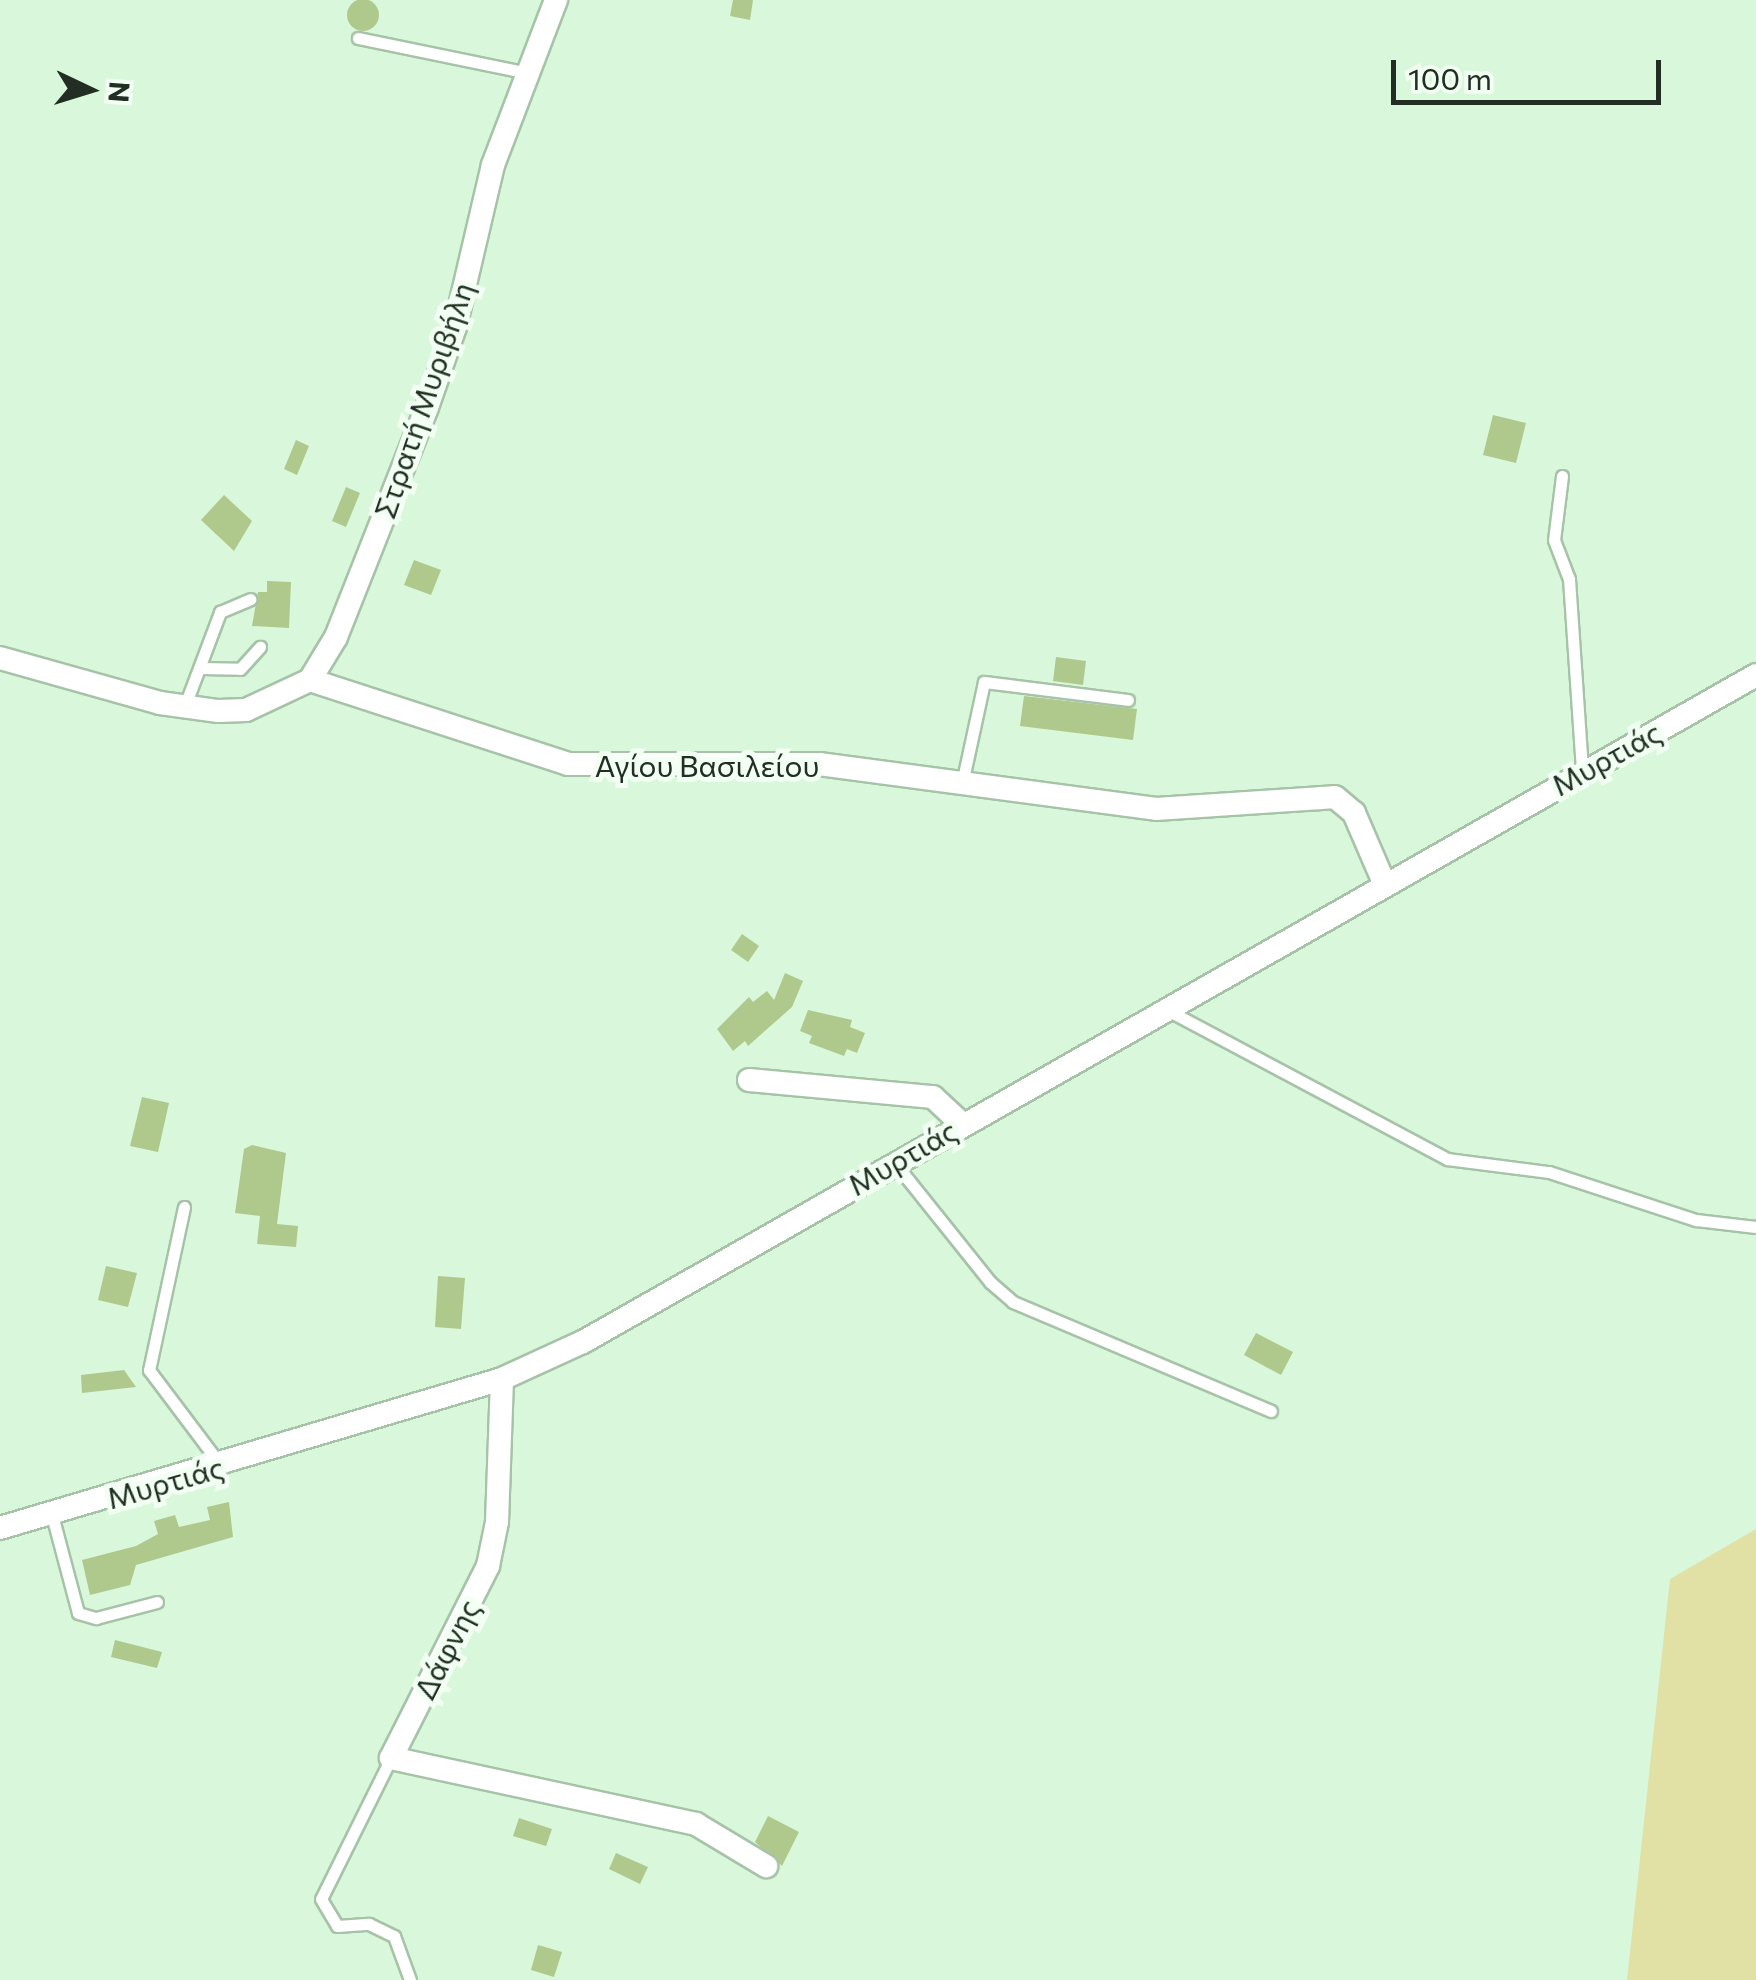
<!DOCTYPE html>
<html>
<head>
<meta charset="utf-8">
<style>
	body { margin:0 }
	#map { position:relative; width:1756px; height:1980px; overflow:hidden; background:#d9f7da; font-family:Commissioner,sans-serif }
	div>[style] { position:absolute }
	.green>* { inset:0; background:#e1e1a5 }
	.building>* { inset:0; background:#afc98d }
	.round { border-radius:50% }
	.roads { filter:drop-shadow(2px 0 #a6c3a8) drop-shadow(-2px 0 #a6c3a8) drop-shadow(0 2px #a6c3a8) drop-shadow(0 -2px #a6c3a8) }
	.lane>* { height:11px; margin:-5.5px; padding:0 5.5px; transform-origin:5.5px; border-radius:5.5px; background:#fff }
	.street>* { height:22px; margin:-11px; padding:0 11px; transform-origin:11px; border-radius:11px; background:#fff }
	span { translate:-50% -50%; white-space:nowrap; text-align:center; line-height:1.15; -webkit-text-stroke:10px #f2fff3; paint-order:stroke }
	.street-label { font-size:30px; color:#222d23 }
	.north { position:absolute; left:40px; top:40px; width:100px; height:100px; -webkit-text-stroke:8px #f2fff3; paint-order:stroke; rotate:94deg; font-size:28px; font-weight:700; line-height:40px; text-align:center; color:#222d23 }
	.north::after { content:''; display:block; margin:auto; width:35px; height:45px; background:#222d23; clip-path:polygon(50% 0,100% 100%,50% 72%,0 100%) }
	.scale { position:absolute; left:1391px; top:60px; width:270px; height:45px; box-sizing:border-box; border:5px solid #222d23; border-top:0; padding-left:12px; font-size:30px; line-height:35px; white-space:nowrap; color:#222d23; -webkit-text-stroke:8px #f2fff3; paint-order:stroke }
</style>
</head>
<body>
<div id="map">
	<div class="green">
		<i style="clip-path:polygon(1756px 1529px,1756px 1980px,1627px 1980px,1670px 1579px)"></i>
	</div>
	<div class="building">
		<i class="round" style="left:347px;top:-1px;width:32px;height:32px"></i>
		<i style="clip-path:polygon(733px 0,753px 0,750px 20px,730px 16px)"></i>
		<i style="clip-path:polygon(1493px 415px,1526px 423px,1516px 463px,1483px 455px)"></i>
		<i style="clip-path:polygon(296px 440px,309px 446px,297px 475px,284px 469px)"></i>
		<i style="clip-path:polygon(346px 487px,360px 493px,346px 527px,332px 521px)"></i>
		<i style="clip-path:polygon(224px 495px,252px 521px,234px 551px,201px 520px)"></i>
		<i style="clip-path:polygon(414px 560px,441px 570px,431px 595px,404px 585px)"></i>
		<i style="clip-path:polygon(267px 581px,291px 582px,289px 628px,252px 626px,258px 592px,267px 592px)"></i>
		<i style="clip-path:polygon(1056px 657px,1086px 661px,1083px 685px,1053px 681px)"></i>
		<i style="clip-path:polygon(1024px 696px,1137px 709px,1133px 740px,1020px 726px)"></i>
		<i style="clip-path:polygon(742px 934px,759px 946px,748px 962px,731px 950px)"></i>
		<i style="clip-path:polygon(785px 973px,803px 981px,792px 1007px,748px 1046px,745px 1041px,733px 1051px,717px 1029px,749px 997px,753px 1002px,767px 991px,774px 1000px)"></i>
		<i style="clip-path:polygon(808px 1010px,852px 1020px,850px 1027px,865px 1033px,857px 1053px,847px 1049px,844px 1056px,809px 1043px,812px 1036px,800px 1031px)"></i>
		<i style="clip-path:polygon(142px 1097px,169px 1103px,158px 1152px,130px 1146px)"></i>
		<i style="clip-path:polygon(252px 1145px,286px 1153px,277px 1224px,298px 1226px,296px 1247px,257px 1244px,260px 1216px,235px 1213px,244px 1149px)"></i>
		<i style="clip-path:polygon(106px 1266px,137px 1273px,128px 1307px,98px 1300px)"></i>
		<i style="clip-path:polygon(438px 1276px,465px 1278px,461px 1329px,435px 1327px)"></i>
		<i style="clip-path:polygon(1256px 1333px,1293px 1352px,1281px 1375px,1244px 1355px)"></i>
		<i style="clip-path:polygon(124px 1370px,136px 1387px,82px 1393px,81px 1375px)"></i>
		<i style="clip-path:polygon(229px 1502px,233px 1537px,136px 1565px,130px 1585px,90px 1595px,82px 1560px,136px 1546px,158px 1534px,154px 1521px,175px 1515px,179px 1527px,210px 1520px,207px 1507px)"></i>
		<i style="clip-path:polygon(115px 1640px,162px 1652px,157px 1668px,111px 1657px)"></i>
		<i style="clip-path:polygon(768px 1816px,799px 1832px,782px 1866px,755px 1842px)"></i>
		<i style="clip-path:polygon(519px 1818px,552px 1829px,546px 1846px,513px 1836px)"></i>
		<i style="clip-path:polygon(616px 1853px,648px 1867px,640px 1884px,609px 1869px)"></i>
		<i style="clip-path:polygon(538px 1945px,562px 1952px,554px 1977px,531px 1970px)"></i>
	</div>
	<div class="roads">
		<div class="lane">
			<i style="left:358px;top:38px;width:169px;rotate:11.6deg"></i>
			<i style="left:1562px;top:476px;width:64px;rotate:97.1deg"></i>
			<i style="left:1554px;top:540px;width:42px;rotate:69deg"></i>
			<i style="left:1569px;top:579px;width:192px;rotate:86.1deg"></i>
			<i style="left:201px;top:668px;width:39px;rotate:1deg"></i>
			<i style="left:240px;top:669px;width:30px;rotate:-48deg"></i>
			<i style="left:184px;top:708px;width:103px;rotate:-69.4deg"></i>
			<i style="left:220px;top:612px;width:33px;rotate:-23deg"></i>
			<i style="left:963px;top:779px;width:99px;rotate:-77.8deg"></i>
			<i style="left:984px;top:682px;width:145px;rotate:7.1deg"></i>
			<i style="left:1171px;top:1012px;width:313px;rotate:28deg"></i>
			<i style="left:1447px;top:1159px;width:103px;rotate:7.3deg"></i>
			<i style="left:1549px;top:1172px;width:155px;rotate:18.1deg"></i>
			<i style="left:1696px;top:1220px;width:60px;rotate:6.7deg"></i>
			<i style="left:894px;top:1162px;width:154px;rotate:51.3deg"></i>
			<i style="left:990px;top:1282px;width:30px;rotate:41deg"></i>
			<i style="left:1013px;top:1302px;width:280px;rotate:22.9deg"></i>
			<i style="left:184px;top:1207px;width:167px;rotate:102.1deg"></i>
			<i style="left:149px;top:1370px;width:116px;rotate:53deg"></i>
			<i style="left:52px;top:1515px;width:101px;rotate:75.1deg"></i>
			<i style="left:78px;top:1613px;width:19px;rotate:16deg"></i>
			<i style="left:96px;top:1618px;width:63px;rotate:-14.7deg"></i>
			<i style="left:391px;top:1758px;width:157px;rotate:116.4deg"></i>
			<i style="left:321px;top:1899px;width:31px;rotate:59deg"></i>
			<i style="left:337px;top:1926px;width:32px;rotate:-4deg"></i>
			<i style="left:369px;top:1924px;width:28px;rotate:26deg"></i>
			<i style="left:394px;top:1936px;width:47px;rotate:70deg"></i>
		</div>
		<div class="street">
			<i style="left:0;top:658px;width:166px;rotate:15.7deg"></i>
			<i style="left:160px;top:703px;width:59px;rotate:7.9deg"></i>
			<i style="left:218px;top:711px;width:28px;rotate:-2deg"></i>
			<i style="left:246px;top:710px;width:71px;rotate:-25.1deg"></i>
			<i style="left:310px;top:680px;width:271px;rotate:18deg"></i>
			<i style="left:568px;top:764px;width:251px"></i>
			<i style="left:819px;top:764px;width:340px;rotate:7.6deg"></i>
			<i style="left:1156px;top:809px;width:179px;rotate:-3.8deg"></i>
			<i style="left:1335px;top:797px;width:25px;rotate:40deg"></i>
			<i style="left:1354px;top:813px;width:78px;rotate:66.7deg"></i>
			<i style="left:310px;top:680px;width:50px;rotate:-58.8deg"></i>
			<i style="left:336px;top:637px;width:244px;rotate:-68.4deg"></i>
			<i style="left:426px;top:410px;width:88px;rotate:-70.7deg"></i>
			<i style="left:455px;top:327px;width:166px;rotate:-76.8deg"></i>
			<i style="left:493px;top:165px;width:177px;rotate:-69.1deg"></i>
			<i style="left:749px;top:1080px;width:185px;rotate:5.3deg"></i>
			<i style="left:933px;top:1097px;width:38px;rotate:43deg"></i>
			<i style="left:502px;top:1379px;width:143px;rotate:92deg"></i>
			<i style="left:497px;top:1522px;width:45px;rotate:101.6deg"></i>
			<i style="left:488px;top:1566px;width:215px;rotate:116.8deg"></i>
			<i style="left:391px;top:1758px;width:312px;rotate:12.2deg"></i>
			<i style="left:696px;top:1824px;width:82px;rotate:31deg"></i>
			<i style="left:0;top:1528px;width:524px;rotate:-16.53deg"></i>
			<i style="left:502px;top:1379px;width:89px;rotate:-24.6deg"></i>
			<i style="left:583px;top:1342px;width:1349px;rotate:-29.62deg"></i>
		</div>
	</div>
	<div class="street-label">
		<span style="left:423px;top:400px;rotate:-71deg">Στρατή Μυριβήλη</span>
		<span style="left:1606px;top:758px;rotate:-29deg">Μυρτιάς</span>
		<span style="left:707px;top:765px">Αγίου Βασιλείου</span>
		<span style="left:902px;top:1157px;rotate:-30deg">Μυρτιάς</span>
		<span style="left:165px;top:1482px;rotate:-16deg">Μυρτιάς</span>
		<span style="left:446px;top:1649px;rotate:-63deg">Δάφνης</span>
	</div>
	<div class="north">N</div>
	<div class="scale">100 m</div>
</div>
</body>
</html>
